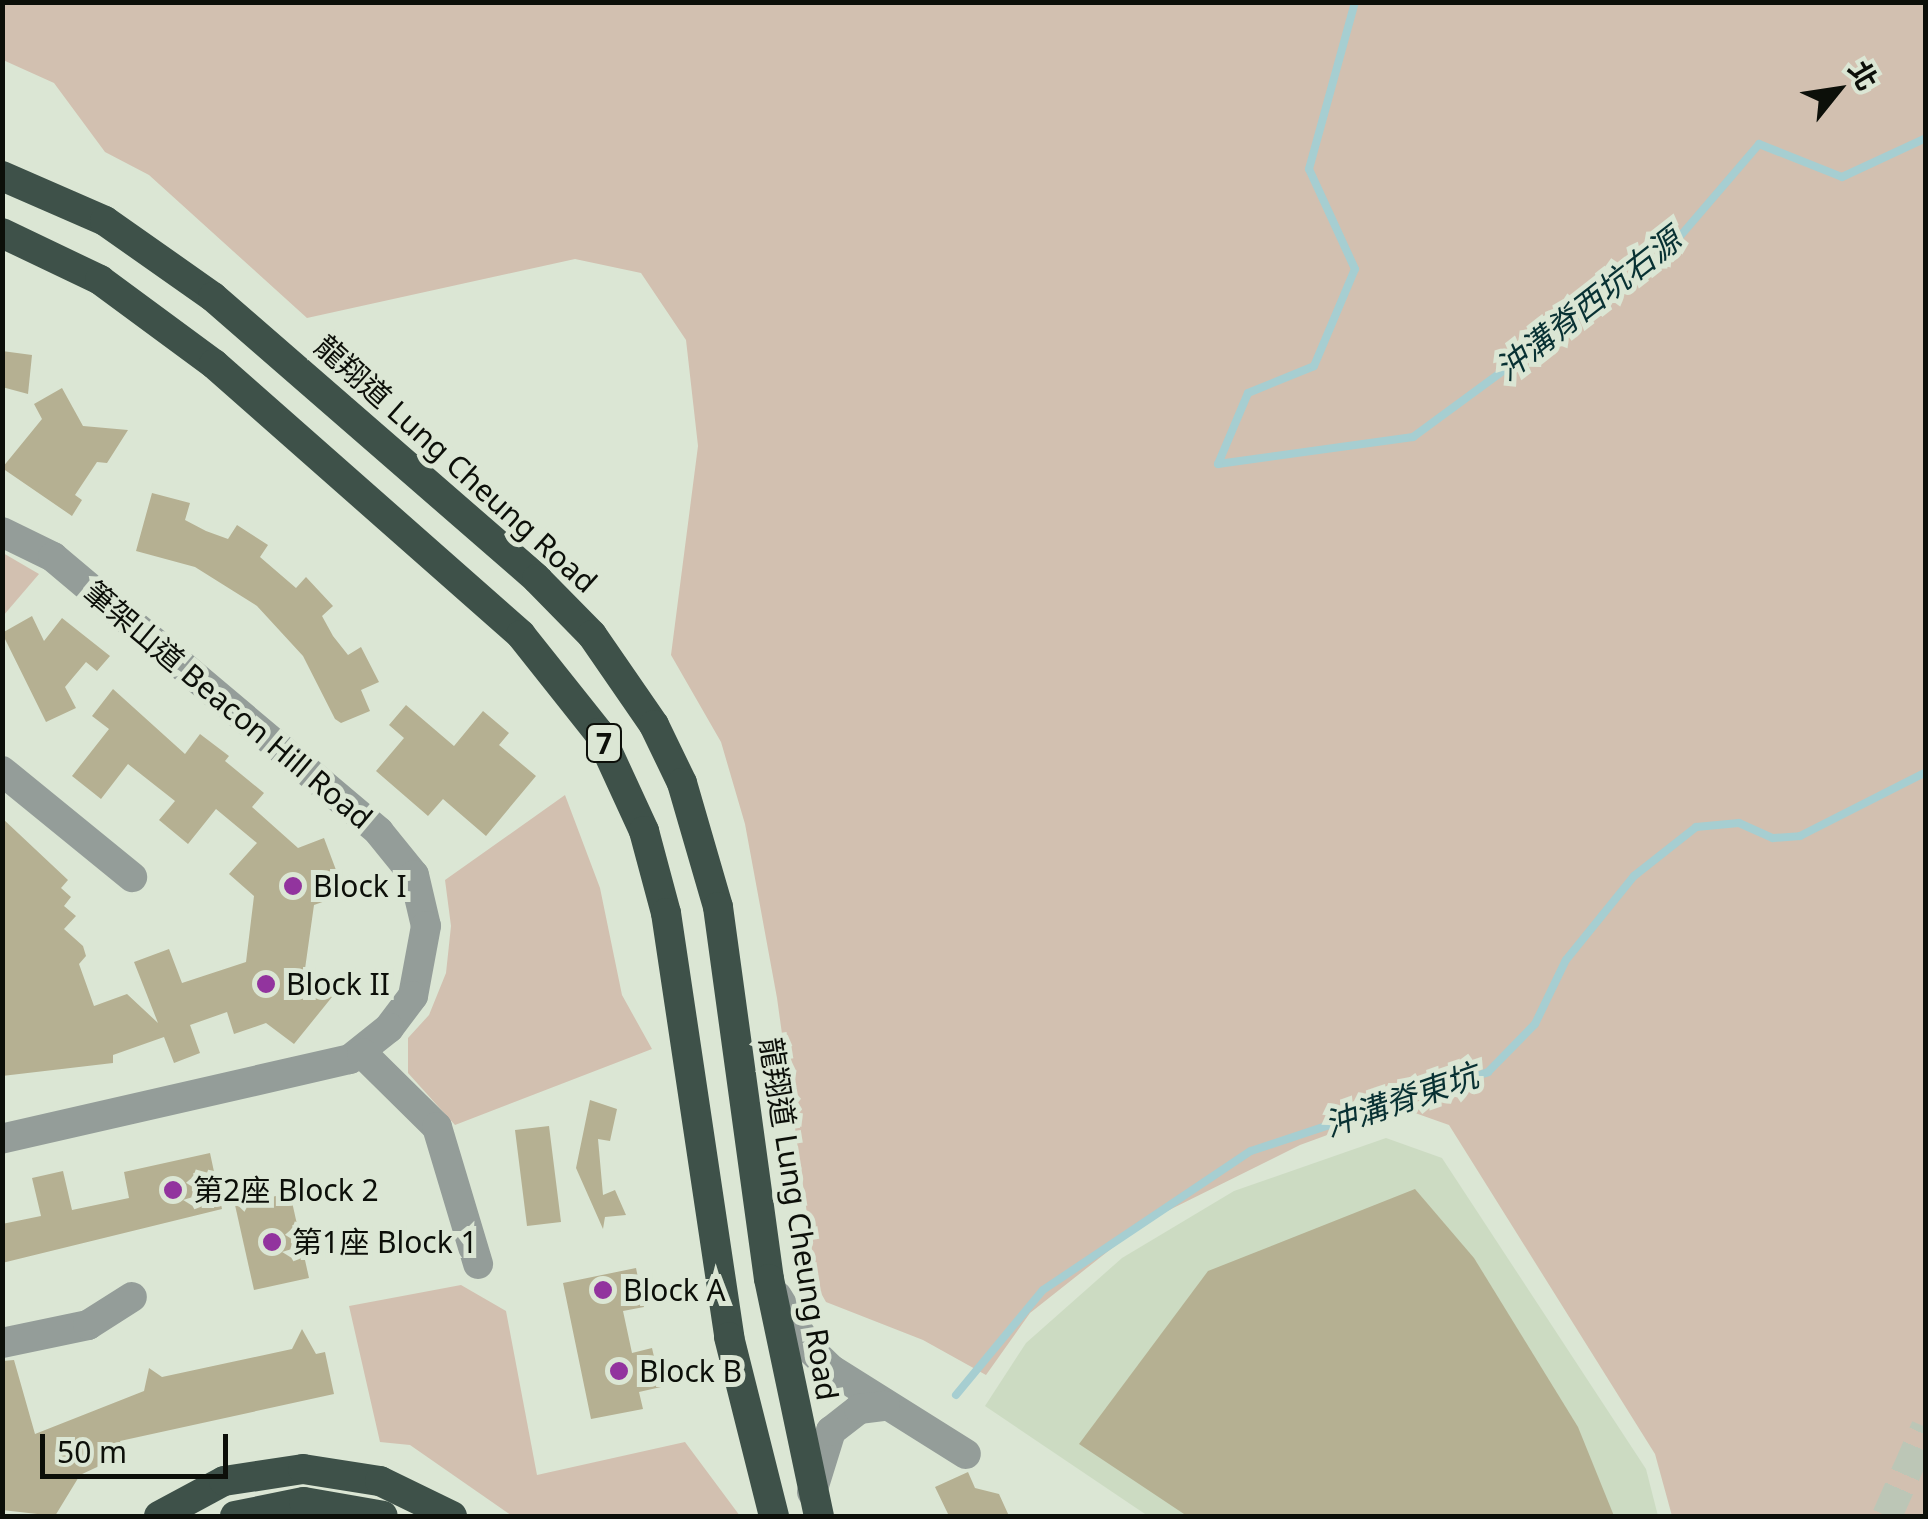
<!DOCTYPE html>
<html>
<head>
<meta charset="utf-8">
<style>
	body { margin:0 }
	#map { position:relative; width:1928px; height:1519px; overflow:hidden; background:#dbe6d4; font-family:"Noto Sans","Noto Sans TC",sans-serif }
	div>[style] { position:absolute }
	.built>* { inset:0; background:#ccdbc2 }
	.green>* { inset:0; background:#d2c0b0 }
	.stream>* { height:8px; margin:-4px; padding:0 4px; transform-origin:4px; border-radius:4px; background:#a6ced1 }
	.building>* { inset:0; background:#b5b092 }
	.highway-tunnel>* { height:30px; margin-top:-15px; transform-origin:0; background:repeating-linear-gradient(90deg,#bcc6b6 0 30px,transparent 0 45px) }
	.street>* { height:30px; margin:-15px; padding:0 15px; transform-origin:15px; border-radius:15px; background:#949d99 }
	.highway>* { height:30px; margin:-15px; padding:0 15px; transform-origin:15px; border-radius:15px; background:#3e5149 }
	.dots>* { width:28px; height:28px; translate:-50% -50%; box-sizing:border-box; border:5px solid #dbe6d4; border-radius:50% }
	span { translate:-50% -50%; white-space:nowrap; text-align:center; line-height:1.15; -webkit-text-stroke:10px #dbe6d4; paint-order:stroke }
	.shield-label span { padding:2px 8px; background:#dbe6d4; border:2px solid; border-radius:8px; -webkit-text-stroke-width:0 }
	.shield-label { font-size:28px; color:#0c0f09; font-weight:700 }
	.street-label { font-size:30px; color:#0c0f09 }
	.poi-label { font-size:30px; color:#0c0f09 }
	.left { translate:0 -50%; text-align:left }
	.water-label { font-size:32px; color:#083133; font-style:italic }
	.frame { position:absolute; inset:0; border:5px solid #0c0f09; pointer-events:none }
	.north { position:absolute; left:1788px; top:40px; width:100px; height:100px; -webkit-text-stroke:8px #dbe6d4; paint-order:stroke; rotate:60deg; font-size:28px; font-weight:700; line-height:40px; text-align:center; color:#0c0f09 }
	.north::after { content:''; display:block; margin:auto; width:35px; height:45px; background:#0c0f09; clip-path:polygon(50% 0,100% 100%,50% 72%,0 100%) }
	.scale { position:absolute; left:40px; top:1434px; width:188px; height:45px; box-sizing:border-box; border:5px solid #0c0f09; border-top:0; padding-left:12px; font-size:30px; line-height:35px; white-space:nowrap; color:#0c0f09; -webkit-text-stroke:8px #dbe6d4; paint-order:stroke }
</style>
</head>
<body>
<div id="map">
	<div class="built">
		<i style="clip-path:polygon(1386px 1138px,1442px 1158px,1646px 1469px,1658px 1516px,1148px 1516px,985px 1406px,1026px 1343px,1122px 1258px,1234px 1191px)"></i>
	</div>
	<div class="green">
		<i style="clip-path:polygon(3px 2px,1925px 3px,1925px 1516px,1672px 1516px,1655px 1454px,1449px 1125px,1401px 1108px,1300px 1145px,1145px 1222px,1030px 1313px,986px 1375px,923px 1340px,826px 1302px,817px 1286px,777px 998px,745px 824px,721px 742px,671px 655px,698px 446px,686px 340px,641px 273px,575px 259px,307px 318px,149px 175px,105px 152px,54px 83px,3px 60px)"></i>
		<i style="clip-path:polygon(3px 553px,39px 574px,3px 616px)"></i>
		<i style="clip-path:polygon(565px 795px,600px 888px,622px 995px,652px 1049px,455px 1125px,408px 1073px,408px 1038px,429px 1015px,446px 973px,451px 926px,445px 880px)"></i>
		<i style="clip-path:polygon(461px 1285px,506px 1311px,537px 1475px,685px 1442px,740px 1516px,512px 1516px,410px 1445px,380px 1442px,349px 1306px)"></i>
	</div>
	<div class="stream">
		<i style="left:1218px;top:464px;width:197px;rotate:-7.9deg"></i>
		<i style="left:1413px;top:437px;width:319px;rotate:-36.3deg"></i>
		<i style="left:1670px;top:248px;width:137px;rotate:-49.4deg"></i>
		<i style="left:1759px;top:144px;width:89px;rotate:21.7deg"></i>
		<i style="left:1842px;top:177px;width:93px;rotate:-24.9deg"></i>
		<i style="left:1218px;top:464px;width:77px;rotate:-67.1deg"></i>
		<i style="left:1248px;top:393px;width:71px;rotate:-22.2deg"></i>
		<i style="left:1314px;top:366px;width:105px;rotate:-67.1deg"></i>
		<i style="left:1355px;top:269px;width:110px;rotate:-114.7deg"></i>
		<i style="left:1309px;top:169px;width:173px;rotate:-74.6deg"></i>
		<i style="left:956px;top:1395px;width:136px;rotate:-50.4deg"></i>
		<i style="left:1043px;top:1290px;width:250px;rotate:-33.8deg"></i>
		<i style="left:1251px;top:1151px;width:250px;rotate:-18.4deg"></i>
		<i style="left:1488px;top:1072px;width:67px;rotate:-45.6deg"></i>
		<i style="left:1535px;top:1024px;width:71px;rotate:-64.2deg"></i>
		<i style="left:1566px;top:960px;width:108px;rotate:-51deg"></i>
		<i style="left:1634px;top:876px;width:79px;rotate:-38.3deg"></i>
		<i style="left:1696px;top:827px;width:43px;rotate:-5.3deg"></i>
		<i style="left:1739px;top:823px;width:37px;rotate:24deg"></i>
		<i style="left:1773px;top:838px;width:27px;rotate:-4deg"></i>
		<i style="left:1800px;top:836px;width:141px;rotate:-26.9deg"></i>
	</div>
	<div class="building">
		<i style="clip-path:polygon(2px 351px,32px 355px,28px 394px,2px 387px)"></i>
		<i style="clip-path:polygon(62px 388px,83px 426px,128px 430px,107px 463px,97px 462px,75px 495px,82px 500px,72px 516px,2px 468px,42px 419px,34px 404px)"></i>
		<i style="clip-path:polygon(152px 493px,190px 503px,185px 520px,206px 531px,228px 539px,237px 525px,268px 545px,260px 557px,296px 588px,306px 577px,333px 606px,322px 616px,333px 636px,348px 655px,361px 647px,379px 682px,361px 690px,370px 711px,341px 723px,335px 719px,303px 656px,257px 606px,195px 567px,136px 551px)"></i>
		<i style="clip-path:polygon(32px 616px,44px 641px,62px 618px,110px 656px,97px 671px,86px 662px,65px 687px,76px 708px,46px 722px,2px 633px)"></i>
		<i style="clip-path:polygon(113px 689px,185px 754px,200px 734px,229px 756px,225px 761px,264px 793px,252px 807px,298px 848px,324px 838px,345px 894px,314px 905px,304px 976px,332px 997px,294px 1044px,266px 1023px,234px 1034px,227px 1012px,190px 1025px,200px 1053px,174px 1063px,164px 1037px,113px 1055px,113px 1063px,2px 1076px,2px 818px,68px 880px,61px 888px,71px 897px,64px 906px,76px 916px,64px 929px,83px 946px,86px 956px,79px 964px,94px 1006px,127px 994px,158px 1023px,134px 962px,169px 949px,182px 983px,246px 962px,254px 896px,229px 874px,257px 843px,216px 809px,188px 844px,159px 820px,175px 801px,128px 764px,101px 799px,72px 776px,109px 729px,92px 716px)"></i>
		<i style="clip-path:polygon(406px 705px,454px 746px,483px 711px,509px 733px,499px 745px,536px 776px,486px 836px,443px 799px,428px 816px,376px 771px,404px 738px,389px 725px)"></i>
		<i style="clip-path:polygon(590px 1100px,617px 1109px,610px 1141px,598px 1139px,603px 1195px,615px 1190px,626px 1215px,605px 1217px,603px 1229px,576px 1168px)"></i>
		<i style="clip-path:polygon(549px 1126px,561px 1222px,527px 1226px,515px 1130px)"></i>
		<i style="clip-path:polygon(210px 1153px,222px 1209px,2px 1263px,2px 1224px,41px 1216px,32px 1178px,63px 1171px,72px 1210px,129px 1198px,124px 1172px)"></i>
		<i style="clip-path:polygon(1415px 1189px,1474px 1258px,1578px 1427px,1614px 1516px,1187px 1516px,1079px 1444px,1208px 1271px)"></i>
		<i style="clip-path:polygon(290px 1193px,309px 1278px,254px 1290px,235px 1205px)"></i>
		<i style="clip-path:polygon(636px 1268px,644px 1307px,623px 1311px,632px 1353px,652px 1348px,661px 1387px,639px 1392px,643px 1409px,591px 1419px,563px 1283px)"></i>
		<i style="clip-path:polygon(302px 1329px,316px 1354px,325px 1352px,334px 1394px,120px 1441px,125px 1454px,80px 1475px,55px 1516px,2px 1510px,2px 1361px,14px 1360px,35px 1434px,144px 1391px,149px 1368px,162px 1377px,292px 1349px)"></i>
		<i style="clip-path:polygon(968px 1472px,975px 1488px,999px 1494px,1009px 1516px,949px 1516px,935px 1487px)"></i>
	</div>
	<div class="highway-tunnel">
		<i style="left:1887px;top:1516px;width:97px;rotate:-66.3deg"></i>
	</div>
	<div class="street">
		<i style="left:2px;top:532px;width:57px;rotate:26.1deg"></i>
		<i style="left:53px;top:557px;width:426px;rotate:40.1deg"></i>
		<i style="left:379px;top:832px;width:55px;rotate:50.9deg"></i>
		<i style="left:414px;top:875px;width:52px;rotate:76.8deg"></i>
		<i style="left:426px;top:926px;width:71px;rotate:100.5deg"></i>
		<i style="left:413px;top:996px;width:40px;rotate:127deg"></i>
		<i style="left:389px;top:1028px;width:50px;rotate:141.5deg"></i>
		<i style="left:350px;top:1059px;width:357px;rotate:167.1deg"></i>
		<i style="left:2px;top:771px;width:168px;rotate:39.2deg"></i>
		<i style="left:362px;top:1053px;width:105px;rotate:44.6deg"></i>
		<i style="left:437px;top:1127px;width:143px;rotate:73.3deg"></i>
		<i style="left:777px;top:1296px;width:61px;rotate:58.4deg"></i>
		<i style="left:809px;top:1348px;width:32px;rotate:44deg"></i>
		<i style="left:832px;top:1370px;width:158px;rotate:32.1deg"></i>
		<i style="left:2px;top:1343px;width:88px;rotate:-11.8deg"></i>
		<i style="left:88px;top:1325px;width:52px;rotate:-32.5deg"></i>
		<i style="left:812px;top:1492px;width:64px;rotate:-72.7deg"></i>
		<i style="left:831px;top:1431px;width:36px;rotate:-38deg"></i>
		<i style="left:859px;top:1409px;width:26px;rotate:-7deg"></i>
	</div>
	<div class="highway">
		<i style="left:2px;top:176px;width:112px;rotate:23.6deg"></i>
		<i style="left:105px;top:221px;width:132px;rotate:35.1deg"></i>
		<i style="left:213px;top:297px;width:430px;rotate:41deg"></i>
		<i style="left:537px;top:579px;width:78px;rotate:45.5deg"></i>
		<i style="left:592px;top:635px;width:109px;rotate:55.4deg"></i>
		<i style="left:654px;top:725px;width:64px;rotate:64.2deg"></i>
		<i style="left:682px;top:783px;width:129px;rotate:73.8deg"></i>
		<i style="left:718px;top:907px;width:375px;rotate:82.2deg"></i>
		<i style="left:769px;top:1279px;width:242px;rotate:78.1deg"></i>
		<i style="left:2px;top:233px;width:109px;rotate:25.6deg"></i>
		<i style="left:100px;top:280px;width:142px;rotate:36.4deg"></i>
		<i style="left:214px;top:364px;width:409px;rotate:41.4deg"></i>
		<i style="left:521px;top:635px;width:125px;rotate:51.5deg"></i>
		<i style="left:599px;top:733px;width:108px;rotate:65.3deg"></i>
		<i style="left:644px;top:831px;width:85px;rotate:75deg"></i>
		<i style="left:666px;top:913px;width:429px;rotate:81.5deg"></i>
		<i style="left:729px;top:1337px;width:185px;rotate:75.9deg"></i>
		<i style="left:159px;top:1516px;width:74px;rotate:-28.3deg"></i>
		<i style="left:224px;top:1481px;width:80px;rotate:-8.6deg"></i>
		<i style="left:303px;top:1469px;width:78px;rotate:8.9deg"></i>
		<i style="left:380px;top:1481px;width:80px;rotate:25.9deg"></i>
		<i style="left:235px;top:1516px;width:70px;rotate:-11.5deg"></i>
		<i style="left:304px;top:1502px;width:80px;rotate:10deg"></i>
	</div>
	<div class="dots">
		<i style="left:293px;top:886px;background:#92349e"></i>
		<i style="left:266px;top:984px;background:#92349e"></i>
		<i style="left:173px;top:1190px;background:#92349e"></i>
		<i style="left:272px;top:1242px;background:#92349e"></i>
		<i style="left:603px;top:1290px;background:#92349e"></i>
		<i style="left:619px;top:1371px;background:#92349e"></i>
	</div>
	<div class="shield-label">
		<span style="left:604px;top:743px">7</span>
	</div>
	<div class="street-label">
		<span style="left:456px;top:464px;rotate:42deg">龍翔道 Lung Cheung Road</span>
		<span style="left:228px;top:705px;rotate:40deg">筆架山道 Beacon Hill Road</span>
		<span style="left:799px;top:1219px;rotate:81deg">龍翔道 Lung Cheung Road</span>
	</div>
	<div class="poi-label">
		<span class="left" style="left:313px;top:886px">Block I</span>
		<span class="left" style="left:286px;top:984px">Block II</span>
		<span class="left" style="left:193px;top:1190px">第2座 Block 2</span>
		<span class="left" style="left:292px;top:1242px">第1座 Block 1</span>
		<span class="left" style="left:623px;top:1290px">Block A</span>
		<span class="left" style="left:639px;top:1371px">Block B</span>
	</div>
	<div class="water-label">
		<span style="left:1588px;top:304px;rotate:-38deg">沖溝脊西坑右源</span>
		<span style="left:1401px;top:1100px;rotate:-19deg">沖溝脊東坑</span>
	</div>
	<div class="frame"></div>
	<div class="north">北</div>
	<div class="scale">50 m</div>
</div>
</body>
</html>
